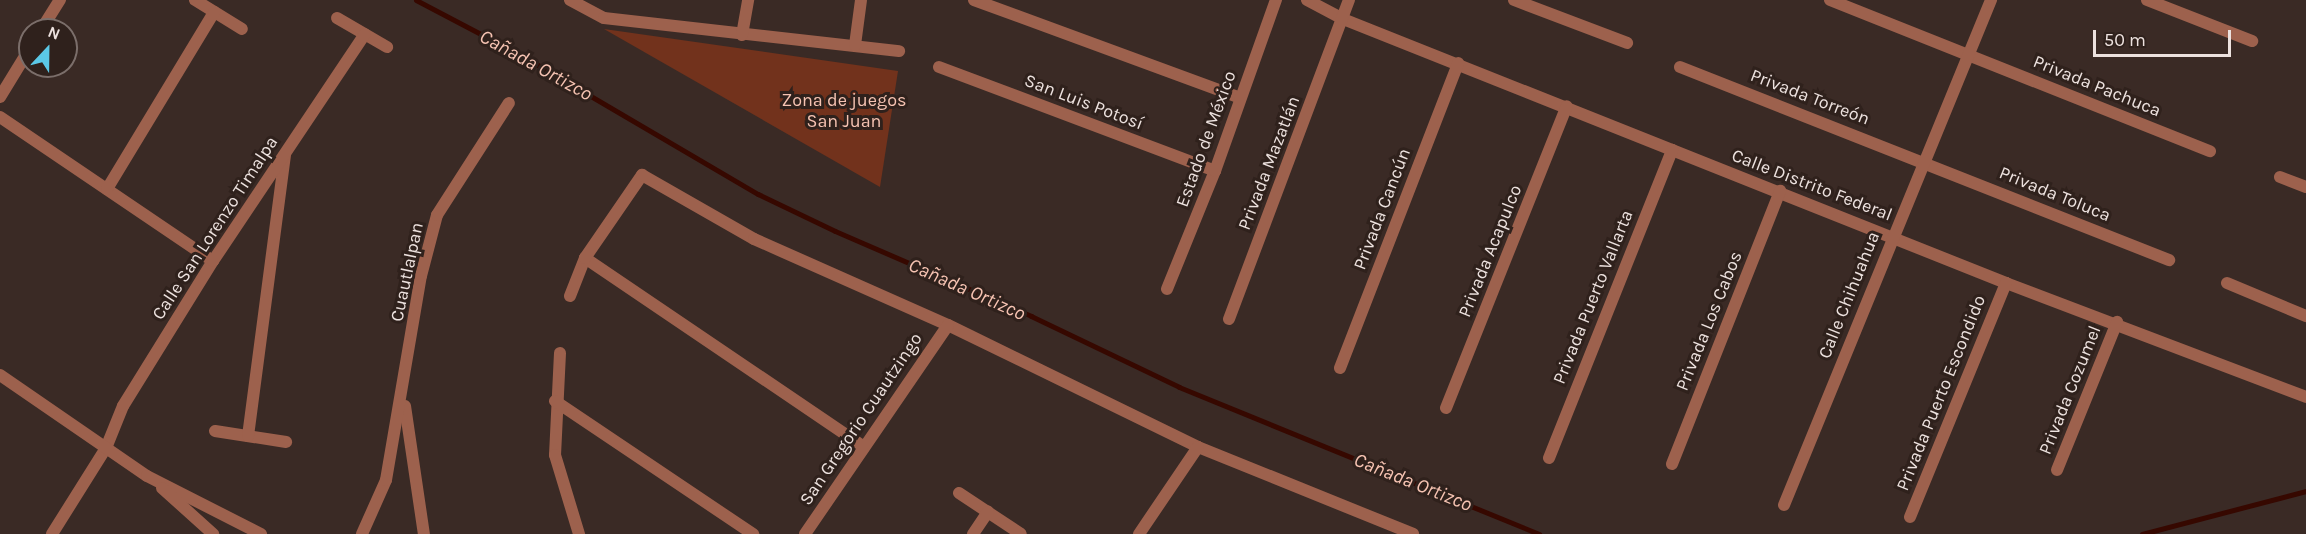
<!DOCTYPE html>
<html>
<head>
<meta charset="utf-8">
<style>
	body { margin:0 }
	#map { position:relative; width:2306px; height:534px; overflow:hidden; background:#3a2a25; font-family:Karla,sans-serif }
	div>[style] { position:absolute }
	.green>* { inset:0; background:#72321c }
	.stream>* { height:5px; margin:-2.5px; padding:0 2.5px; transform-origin:2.5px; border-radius:2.5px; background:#360800 }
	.minor>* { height:12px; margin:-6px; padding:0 6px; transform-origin:6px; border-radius:6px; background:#9d614d }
	.tertiary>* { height:12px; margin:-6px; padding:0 6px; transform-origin:6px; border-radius:6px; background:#9d614d }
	span { translate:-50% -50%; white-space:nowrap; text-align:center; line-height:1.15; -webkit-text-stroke:6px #2f211c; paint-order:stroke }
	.street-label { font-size:18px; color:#ede2df }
	.park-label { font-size:18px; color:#f6c3b2 }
	.water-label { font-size:20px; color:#f6c3b2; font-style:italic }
	.north { position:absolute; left:18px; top:18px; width:60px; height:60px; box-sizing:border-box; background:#2f211c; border:2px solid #7b6e6a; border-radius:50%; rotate:22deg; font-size:16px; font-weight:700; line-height:24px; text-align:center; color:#ede2df }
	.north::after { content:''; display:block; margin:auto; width:21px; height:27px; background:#5bc8e6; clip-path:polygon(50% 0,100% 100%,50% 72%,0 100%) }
	.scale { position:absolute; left:2093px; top:30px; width:138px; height:27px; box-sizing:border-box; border:3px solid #ede2df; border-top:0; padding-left:8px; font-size:18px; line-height:21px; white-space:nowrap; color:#ede2df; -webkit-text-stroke:4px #2f211c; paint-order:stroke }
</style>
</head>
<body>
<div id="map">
	<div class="green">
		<i style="clip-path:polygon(604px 29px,898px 71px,880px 187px)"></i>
	</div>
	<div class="stream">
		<i style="left:416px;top:0;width:116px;rotate:27.7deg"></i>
		<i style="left:519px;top:54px;width:277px;rotate:30.4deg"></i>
		<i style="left:758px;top:194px;width:85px;rotate:25.7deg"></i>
		<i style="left:835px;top:231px;width:214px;rotate:23.4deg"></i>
		<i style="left:1031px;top:316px;width:164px;rotate:25.6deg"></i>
		<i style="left:1179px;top:387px;width:389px;rotate:22.2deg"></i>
		<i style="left:2142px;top:534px;width:170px;rotate:-14.7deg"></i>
	</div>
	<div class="minor">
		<i style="left:195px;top:0;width:55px;rotate:31.7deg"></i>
		<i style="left:570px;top:0;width:38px;rotate:28deg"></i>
		<i style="left:604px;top:18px;width:297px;rotate:6.4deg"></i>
		<i style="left:974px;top:0;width:283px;rotate:20.2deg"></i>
		<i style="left:1307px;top:0;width:41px;rotate:27.8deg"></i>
		<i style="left:1343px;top:19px;width:714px;rotate:21.71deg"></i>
		<i style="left:2006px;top:283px;width:321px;rotate:20.8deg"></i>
		<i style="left:1514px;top:0;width:121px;rotate:20.8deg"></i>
		<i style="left:1830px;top:0;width:409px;rotate:21.7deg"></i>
		<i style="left:2147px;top:0;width:113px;rotate:21.3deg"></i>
		<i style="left:337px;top:18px;width:58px;rotate:30.1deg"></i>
		<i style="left:41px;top:30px;width:36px;rotate:-58deg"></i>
		<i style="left:742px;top:35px;width:36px;rotate:-80deg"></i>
		<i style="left:855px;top:45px;width:45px;rotate:-82.4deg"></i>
		<i style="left:939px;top:67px;width:295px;rotate:20.6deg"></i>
		<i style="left:1680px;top:67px;width:526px;rotate:21.54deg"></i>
		<i style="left:0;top:97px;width:57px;rotate:-58.5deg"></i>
		<i style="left:0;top:117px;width:257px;rotate:34.1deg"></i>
		<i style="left:2280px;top:177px;width:28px;rotate:21deg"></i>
		<i style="left:107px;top:189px;width:207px;rotate:-58.8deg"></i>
		<i style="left:585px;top:258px;width:337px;rotate:34.1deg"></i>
		<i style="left:2227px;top:283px;width:86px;rotate:22.7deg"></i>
		<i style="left:1167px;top:289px;width:127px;rotate:-67.9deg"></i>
		<i style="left:1215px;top:171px;width:182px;rotate:-70.4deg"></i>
		<i style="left:570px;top:296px;width:41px;rotate:-68.5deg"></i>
		<i style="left:585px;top:258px;width:101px;rotate:-55.5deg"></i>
		<i style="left:642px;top:175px;width:129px;rotate:29.7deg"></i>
		<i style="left:754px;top:239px;width:212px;rotate:23.9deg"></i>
		<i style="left:948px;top:325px;width:278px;rotate:26deg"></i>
		<i style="left:1198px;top:447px;width:232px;rotate:22deg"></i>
		<i style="left:1229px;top:319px;width:341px;rotate:-69.4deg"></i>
		<i style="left:560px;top:353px;width:102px;rotate:92.8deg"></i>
		<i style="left:555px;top:455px;width:83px;rotate:73.1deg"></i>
		<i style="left:1340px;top:368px;width:327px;rotate:-68.8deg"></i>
		<i style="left:555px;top:401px;width:239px;rotate:33.9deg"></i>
		<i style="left:405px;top:406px;width:129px;rotate:81.6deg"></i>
		<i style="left:1446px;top:408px;width:325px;rotate:-68.2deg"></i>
		<i style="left:215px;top:431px;width:72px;rotate:8.8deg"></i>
		<i style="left:248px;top:436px;width:283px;rotate:-82.5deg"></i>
		<i style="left:1549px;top:458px;width:332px;rotate:-68.2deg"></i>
		<i style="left:1672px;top:464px;width:294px;rotate:-68.4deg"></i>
		<i style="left:2057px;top:470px;width:160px;rotate:-67.9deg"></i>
		<i style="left:959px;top:493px;width:74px;rotate:33.5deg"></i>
		<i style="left:1784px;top:505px;width:546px;rotate:-67.71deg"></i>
		<i style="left:1910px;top:517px;width:253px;rotate:-67.7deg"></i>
		<i style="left:52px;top:534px;width:102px;rotate:-57.9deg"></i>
		<i style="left:106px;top:448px;width:45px;rotate:-68deg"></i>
		<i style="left:123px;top:406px;width:171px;rotate:-58.2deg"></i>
		<i style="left:213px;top:261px;width:273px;rotate:-56.2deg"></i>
		<i style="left:362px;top:534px;width:59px;rotate:-66deg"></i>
		<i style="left:386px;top:480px;width:207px;rotate:-80.3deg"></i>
		<i style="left:421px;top:276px;width:63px;rotate:-75.3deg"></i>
		<i style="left:437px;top:215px;width:133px;rotate:-57.3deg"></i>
		<i style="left:805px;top:534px;width:253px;rotate:-55.6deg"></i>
		<i style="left:973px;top:534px;width:27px;rotate:-56deg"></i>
		<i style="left:1139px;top:534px;width:105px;rotate:-55.9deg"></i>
	</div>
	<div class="tertiary">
		<i style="left:0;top:375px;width:178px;rotate:34.5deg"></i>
		<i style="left:147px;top:476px;width:128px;rotate:27deg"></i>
		<i style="left:162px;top:488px;width:69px;rotate:42deg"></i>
	</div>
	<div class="street-label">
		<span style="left:2097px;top:86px;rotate:22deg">Privada Pachuca</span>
		<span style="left:1810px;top:97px;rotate:21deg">Privada Torreón</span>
		<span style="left:1084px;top:102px;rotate:21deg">San Luis Potosí</span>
		<span style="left:1206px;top:139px;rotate:-70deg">Estado de México</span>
		<span style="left:1269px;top:163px;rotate:-69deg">Privada Mazatlán</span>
		<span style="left:1812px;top:185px;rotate:21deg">Calle Distrito Federal</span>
		<span style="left:2055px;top:194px;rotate:22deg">Privada Toluca</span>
		<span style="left:1382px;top:209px;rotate:-69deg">Privada Cancún</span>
		<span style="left:215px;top:228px;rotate:-57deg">Calle San Lorenzo Timalpa</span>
		<span style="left:1490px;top:251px;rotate:-68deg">Privada Acapulco</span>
		<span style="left:407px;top:272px;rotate:-78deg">Cuautlalpan</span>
		<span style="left:1849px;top:295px;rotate:-68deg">Calle Chihuahua</span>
		<span style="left:1593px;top:297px;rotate:-68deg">Privada Puerto Vallarta</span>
		<span style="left:1709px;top:321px;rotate:-68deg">Privada Los Cabos</span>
		<span style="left:2070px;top:390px;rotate:-68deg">Privada Cozumel</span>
		<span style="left:1941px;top:393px;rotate:-68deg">Privada Puerto Escondido</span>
		<span style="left:861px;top:419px;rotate:-56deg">San Gregorio Cuautzingo</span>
	</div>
	<div class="park-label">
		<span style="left:844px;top:111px">Zona de juegos<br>San Juan</span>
	</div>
	<div class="water-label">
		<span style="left:536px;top:65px;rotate:29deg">Cañada Ortizco</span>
		<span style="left:967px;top:289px;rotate:24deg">Cañada Ortizco</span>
		<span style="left:1413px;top:482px;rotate:22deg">Cañada Ortizco</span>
	</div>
	<div class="north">N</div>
	<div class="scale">50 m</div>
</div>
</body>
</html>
